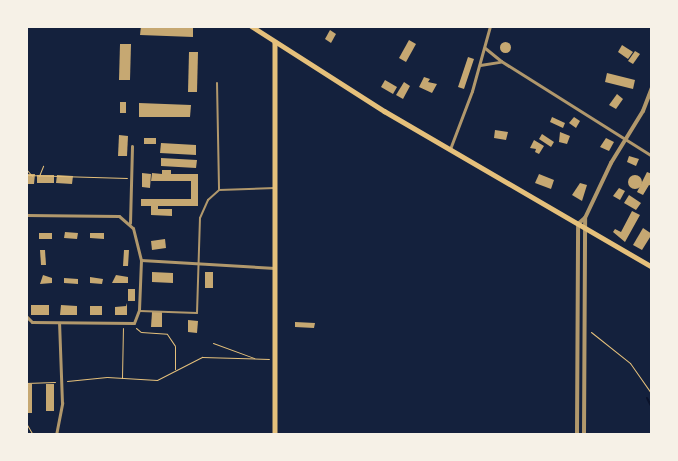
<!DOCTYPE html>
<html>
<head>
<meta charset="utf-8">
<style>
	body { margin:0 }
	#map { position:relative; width:678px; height:461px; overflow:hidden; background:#14213d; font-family:Karla,sans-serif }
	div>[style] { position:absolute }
	.stream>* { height:2px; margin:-1px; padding:0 1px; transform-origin:1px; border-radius:1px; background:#0b132b }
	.building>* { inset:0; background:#c6a872 }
	.round { border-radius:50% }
	.path>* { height:1px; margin:-0.5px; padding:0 0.5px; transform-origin:0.5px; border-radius:0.5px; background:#e5c07b }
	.service>* { height:2px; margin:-1px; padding:0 1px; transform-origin:1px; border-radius:1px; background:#b1986c }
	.minor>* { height:3px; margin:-1.5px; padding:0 1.5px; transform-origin:1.5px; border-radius:1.5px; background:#b1986c }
	.tertiary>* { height:4px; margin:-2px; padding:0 2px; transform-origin:2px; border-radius:2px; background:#b1986c }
	.secondary>* { height:4.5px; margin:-2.25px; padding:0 2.25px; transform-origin:2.25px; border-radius:2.25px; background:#e5c07b }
	.primary>* { height:5px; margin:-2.5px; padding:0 2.5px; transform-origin:2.5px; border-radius:2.5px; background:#e5c07b }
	span { translate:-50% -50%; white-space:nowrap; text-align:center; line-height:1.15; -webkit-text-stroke:5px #f6f1e7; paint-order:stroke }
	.frame { position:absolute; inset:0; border:28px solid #f6f1e7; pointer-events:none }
</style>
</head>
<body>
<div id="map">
	<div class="stream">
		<i style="left:647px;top:398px;width:11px;rotate:63deg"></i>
	</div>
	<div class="building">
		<i style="clip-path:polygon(141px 26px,193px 26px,193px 37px,140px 35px)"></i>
		<i style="clip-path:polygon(330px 30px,336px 34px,331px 43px,325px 39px)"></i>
		<i style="clip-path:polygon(409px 40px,416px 44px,406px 62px,399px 58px)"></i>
		<i class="round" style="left:499.5px;top:41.5px;width:11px;height:11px"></i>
		<i style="clip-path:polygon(120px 44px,131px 44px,130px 80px,119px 80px)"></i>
		<i style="clip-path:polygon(622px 45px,633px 52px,628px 59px,618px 52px)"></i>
		<i style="clip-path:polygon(635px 51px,640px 54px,633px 64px,628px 61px)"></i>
		<i style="clip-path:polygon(189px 52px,198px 52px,197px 92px,188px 92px)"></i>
		<i style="clip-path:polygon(468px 57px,474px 59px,464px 89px,458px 87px)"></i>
		<i style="clip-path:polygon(607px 73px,635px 80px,633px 89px,605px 82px)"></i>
		<i style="clip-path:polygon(424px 77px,430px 79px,428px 82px,437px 84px,432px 93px,419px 87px)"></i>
		<i style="clip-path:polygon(385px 80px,397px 87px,393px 94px,381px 87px)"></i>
		<i style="clip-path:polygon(404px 82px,410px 86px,403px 99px,396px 95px)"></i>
		<i style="clip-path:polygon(617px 94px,623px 99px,616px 109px,609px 105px)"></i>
		<i style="clip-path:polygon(120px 102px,126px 102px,126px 113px,120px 113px)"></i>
		<i style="clip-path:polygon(139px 103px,191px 105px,190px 117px,139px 117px)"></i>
		<i style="clip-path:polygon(552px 117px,565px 123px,563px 128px,550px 122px)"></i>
		<i style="clip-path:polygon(574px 117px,580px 121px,576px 128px,569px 123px)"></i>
		<i style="clip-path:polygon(495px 130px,508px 132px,506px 140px,494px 138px)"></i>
		<i style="clip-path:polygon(560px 132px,570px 136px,567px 144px,559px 142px)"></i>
		<i style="clip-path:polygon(542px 134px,554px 142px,551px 147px,539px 139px)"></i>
		<i style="clip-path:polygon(119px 135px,128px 136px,127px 156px,118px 156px)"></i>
		<i style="clip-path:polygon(144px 138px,156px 138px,156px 144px,144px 144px)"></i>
		<i style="clip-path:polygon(606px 138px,614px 142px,609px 151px,600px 147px)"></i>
		<i style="clip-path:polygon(534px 140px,544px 146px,539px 154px,535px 152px,536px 149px,530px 148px)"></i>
		<i style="clip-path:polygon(161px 143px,196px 145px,196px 155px,160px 153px)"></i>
		<i style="clip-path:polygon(629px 156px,639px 159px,636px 166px,627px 162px)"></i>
		<i style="clip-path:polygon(161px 158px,197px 160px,196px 168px,161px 166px)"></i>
		<i style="clip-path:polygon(162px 170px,171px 170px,171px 174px,198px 174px,198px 206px,158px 206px,158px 209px,172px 209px,172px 216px,151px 215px,151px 206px,141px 206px,141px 199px,191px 199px,191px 181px,151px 181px,152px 173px,162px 174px)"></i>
		<i style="clip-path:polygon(647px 172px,652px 174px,652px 186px,649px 185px,643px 195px,637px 192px)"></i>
		<i style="clip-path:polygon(142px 173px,151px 174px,150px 188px,142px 187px)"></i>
		<i style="clip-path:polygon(26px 174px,35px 174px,34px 184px,26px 184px)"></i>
		<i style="clip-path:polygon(539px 174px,554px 180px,551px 189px,535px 183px)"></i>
		<i class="round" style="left:628px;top:175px;width:14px;height:14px"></i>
		<i style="clip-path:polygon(37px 175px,54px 175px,54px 183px,37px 183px)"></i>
		<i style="clip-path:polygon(57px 175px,73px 176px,72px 184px,56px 183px)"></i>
		<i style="clip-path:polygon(580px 183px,587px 185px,582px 201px,572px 195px)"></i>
		<i style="clip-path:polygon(619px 188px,625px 191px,620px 200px,613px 196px)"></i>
		<i style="clip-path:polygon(629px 195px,641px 203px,636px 210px,624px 203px)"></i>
		<i style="clip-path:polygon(632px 211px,640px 215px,625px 242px,613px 232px,615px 229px,621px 232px)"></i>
		<i style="clip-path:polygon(643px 228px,652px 234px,642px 250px,633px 245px)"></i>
		<i style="clip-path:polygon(65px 232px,78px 233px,77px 239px,64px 238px)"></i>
		<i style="clip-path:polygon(39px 233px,52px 233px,52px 239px,39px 239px)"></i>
		<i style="clip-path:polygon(90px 233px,104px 233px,104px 239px,90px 238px)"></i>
		<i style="clip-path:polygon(165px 239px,166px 248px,152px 250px,151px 241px)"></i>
		<i style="clip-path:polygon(40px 250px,45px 250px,46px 265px,41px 265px)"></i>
		<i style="clip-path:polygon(124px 250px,129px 250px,128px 266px,123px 266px)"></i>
		<i style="clip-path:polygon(152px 272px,173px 273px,173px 283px,152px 282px)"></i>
		<i style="clip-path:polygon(205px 272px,213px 272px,213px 288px,205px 288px)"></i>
		<i style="clip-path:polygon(43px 275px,52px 278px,52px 283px,40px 284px)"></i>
		<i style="clip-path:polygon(116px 275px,128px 277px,128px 283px,112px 283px)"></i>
		<i style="clip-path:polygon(90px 277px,103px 279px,102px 284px,90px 283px)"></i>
		<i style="clip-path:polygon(64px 278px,78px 279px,78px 284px,64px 283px)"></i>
		<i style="clip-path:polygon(128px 289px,135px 289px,135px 301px,128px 301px)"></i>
		<i style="clip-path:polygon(127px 303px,127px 315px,115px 315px,115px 307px,126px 306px)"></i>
		<i style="clip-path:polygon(31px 305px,49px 305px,49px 315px,31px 315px)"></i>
		<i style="clip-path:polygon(61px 305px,77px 306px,77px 315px,60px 315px)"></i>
		<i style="clip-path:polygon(90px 306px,102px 306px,102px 315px,90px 315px)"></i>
		<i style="clip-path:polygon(152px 312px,162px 312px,162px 327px,151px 327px)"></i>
		<i style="clip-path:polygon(188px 320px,198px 321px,197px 333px,188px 332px)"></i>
		<i style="clip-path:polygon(295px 322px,315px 323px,314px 328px,295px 327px)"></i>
		<i style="clip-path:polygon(26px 384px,32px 384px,32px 413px,26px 413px)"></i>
		<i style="clip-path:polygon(46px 384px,54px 384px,54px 411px,46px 411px)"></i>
	</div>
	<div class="path">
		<i style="left:26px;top:169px;width:9px;rotate:49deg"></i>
		<i style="left:26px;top:175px;width:101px;rotate:1.7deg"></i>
		<i style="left:39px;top:176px;width:11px;rotate:-68deg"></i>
		<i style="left:136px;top:328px;width:6px;rotate:39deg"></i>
		<i style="left:141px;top:332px;width:26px;rotate:4deg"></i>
		<i style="left:167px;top:334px;width:14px;rotate:56deg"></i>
		<i style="left:175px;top:346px;width:23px;rotate:90deg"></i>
		<i style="left:591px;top:332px;width:50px;rotate:38.5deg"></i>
		<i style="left:630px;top:363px;width:38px;rotate:55deg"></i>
		<i style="left:213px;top:343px;width:44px;rotate:20.1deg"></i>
		<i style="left:122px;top:378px;width:50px;rotate:-88.9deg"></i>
		<i style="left:67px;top:381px;width:40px;rotate:-5.7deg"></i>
		<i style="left:107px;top:377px;width:50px;rotate:3.4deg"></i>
		<i style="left:157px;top:380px;width:51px;rotate:-27.1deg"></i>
		<i style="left:202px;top:357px;width:67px;rotate:1.7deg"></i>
		<i style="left:26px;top:383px;width:29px;rotate:-2deg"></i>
		<i style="left:26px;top:423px;width:14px;rotate:60deg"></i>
	</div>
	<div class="service">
		<i style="left:217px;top:83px;width:107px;rotate:88.9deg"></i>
		<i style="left:140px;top:311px;width:57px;rotate:2deg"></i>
		<i style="left:197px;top:313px;width:95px;rotate:-88.2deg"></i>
		<i style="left:200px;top:218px;width:20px;rotate:-66deg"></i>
		<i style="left:208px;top:200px;width:15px;rotate:-42deg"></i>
		<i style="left:219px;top:190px;width:56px;rotate:-2deg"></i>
	</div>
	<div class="minor">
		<i style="left:485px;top:48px;width:21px;rotate:39deg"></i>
		<i style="left:501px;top:61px;width:178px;rotate:32.2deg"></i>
		<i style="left:480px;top:65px;width:20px;rotate:-9deg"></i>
		<i style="left:450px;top:149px;width:62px;rotate:-69.2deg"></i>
		<i style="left:472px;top:91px;width:67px;rotate:-74.5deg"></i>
		<i style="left:26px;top:215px;width:93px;rotate:0.6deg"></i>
		<i style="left:119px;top:216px;width:18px;rotate:41deg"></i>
		<i style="left:133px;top:228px;width:33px;rotate:76deg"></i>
		<i style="left:141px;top:260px;width:50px;rotate:92.3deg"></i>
		<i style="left:139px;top:310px;width:14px;rotate:111deg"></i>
		<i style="left:134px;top:323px;width:102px;rotate:-179.4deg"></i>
		<i style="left:32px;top:322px;width:8px;rotate:-135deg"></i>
		<i style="left:130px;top:223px;width:77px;rotate:-88.5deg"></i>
		<i style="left:141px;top:260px;width:134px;rotate:3.4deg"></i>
		<i style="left:56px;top:435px;width:33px;rotate:-79deg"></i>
		<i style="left:62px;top:403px;width:80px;rotate:-92.1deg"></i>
	</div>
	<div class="tertiary">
		<i style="left:577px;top:435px;width:211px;rotate:-89.7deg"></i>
		<i style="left:578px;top:224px;width:9px;rotate:-41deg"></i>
		<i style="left:585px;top:218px;width:61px;rotate:-64.7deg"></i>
		<i style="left:611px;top:163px;width:61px;rotate:-58.4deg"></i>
		<i style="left:643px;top:111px;width:26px;rotate:-69deg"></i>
		<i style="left:584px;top:435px;width:217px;rotate:-89.7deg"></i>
	</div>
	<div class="secondary">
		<i style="left:275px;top:43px;width:392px;rotate:90deg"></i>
	</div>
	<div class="primary">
		<i style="left:251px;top:26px;width:158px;rotate:32.6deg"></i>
		<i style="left:384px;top:111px;width:310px;rotate:30.2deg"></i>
	</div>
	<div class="frame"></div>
</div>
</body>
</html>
